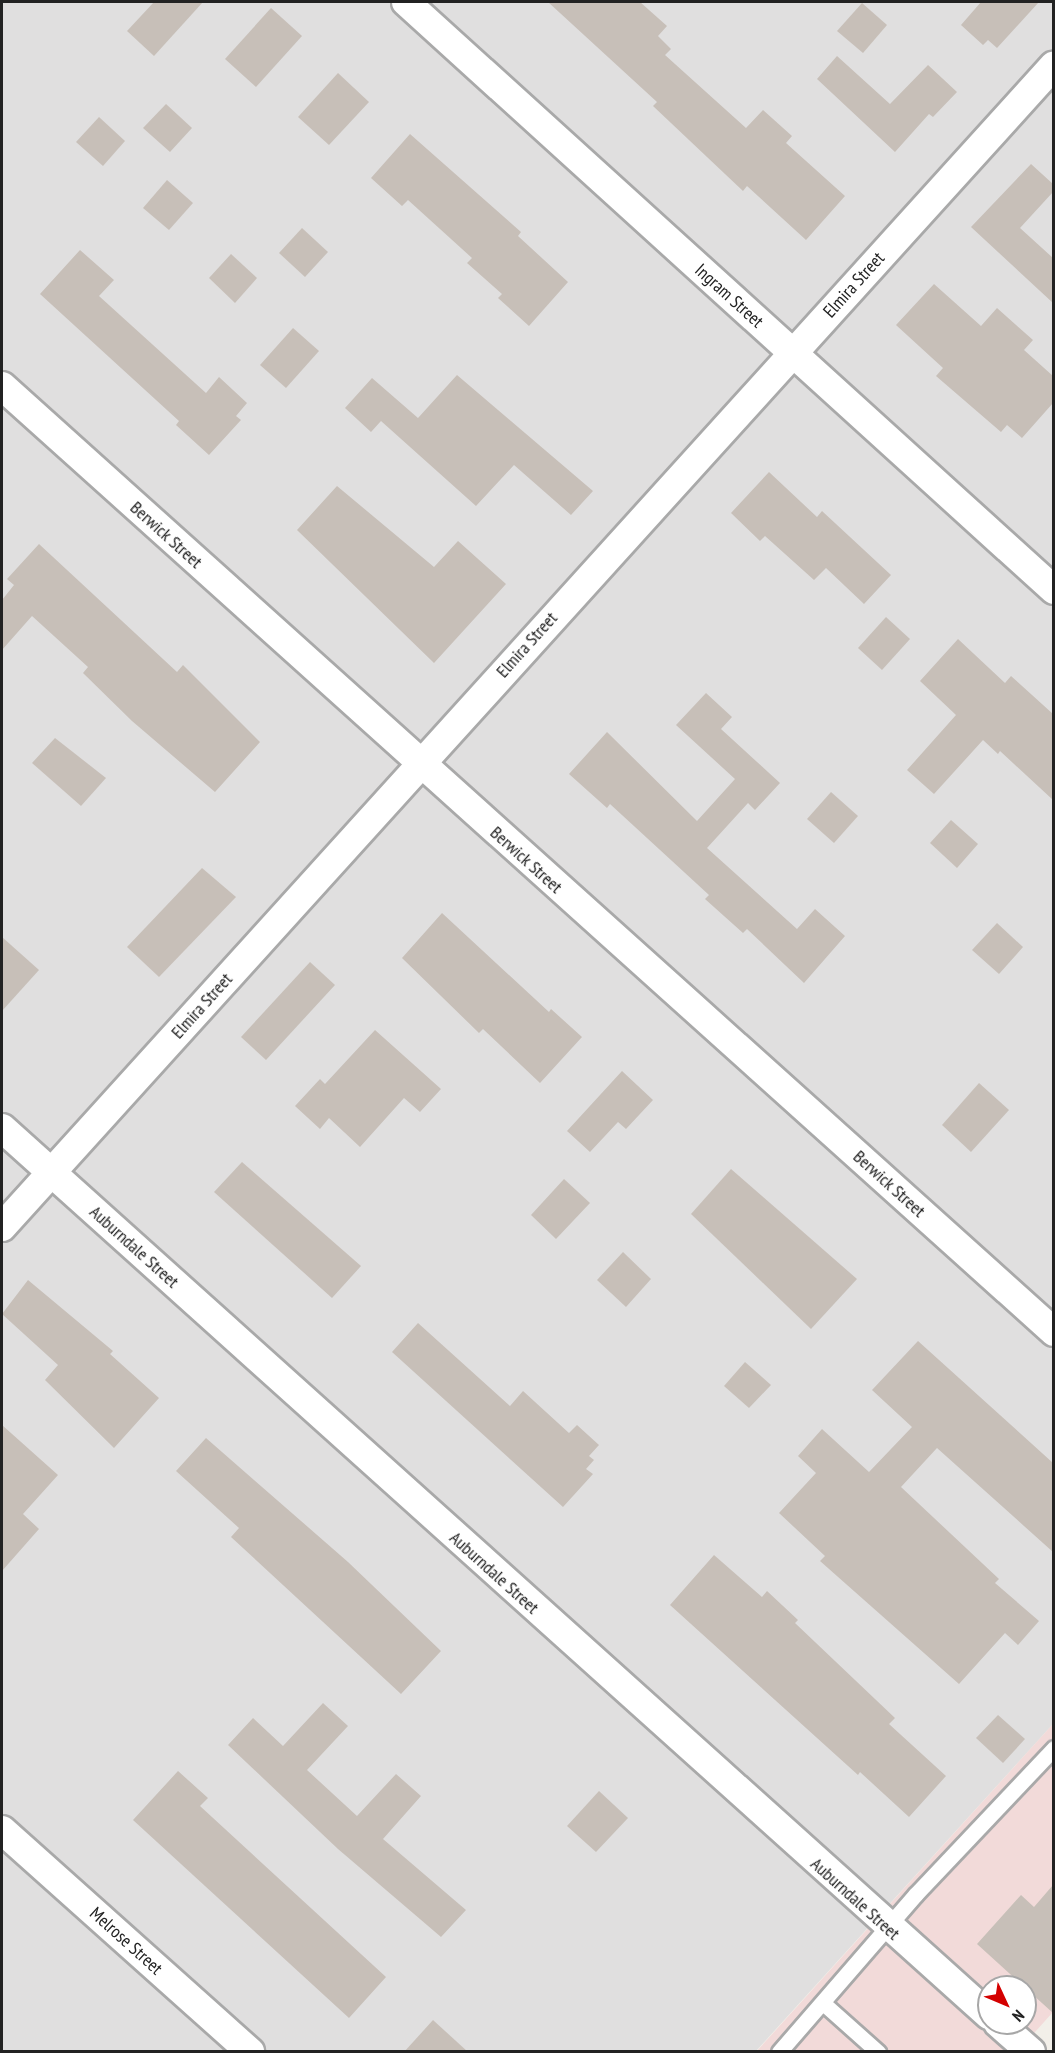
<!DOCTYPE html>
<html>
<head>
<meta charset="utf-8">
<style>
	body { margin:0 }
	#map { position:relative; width:1055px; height:2053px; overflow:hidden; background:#f2efe9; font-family:"PT Sans Narrow",sans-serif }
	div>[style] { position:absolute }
	.residential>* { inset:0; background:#e0dfdf }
	.commercial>* { inset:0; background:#f2dad9 }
	.building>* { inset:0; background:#c7bfb8 }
	.roads { filter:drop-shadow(2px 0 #a9a9a9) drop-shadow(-2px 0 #a9a9a9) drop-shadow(0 2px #a9a9a9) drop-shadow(0 -2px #a9a9a9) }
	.lane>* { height:15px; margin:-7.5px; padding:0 7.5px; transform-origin:7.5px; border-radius:7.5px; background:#fff }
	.street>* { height:28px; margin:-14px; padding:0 14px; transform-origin:14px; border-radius:14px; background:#fff }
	span { translate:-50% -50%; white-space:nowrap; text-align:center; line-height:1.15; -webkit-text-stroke:4.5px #fff; paint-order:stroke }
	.street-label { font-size:18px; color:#222 }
	.frame { position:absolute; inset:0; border:3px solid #222; pointer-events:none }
	.north { position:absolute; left:977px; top:1975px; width:60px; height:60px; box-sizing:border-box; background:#fff; border:2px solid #a7a7a7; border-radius:50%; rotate:134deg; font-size:16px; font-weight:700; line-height:24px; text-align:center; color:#222 }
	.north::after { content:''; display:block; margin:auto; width:21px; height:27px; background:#d40000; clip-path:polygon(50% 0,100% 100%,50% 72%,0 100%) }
</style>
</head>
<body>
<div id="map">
	<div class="residential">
		<i style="clip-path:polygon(2px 2px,1053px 2px,1053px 1724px,756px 2051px,2px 2052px)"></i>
	</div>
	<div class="commercial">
		<i style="clip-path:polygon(evenodd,1053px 1724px,1053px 2012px,1018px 2051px,756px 2052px,1053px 1724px,989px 1987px,1025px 1987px,1025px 2023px,989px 2023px,989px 1987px)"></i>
	</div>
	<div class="building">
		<i style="clip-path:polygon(154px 2px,203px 2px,154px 56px,127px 31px)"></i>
		<i style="clip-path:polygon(548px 2px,640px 2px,667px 26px,658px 36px,671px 49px,665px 55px,746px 128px,763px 110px,792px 136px,786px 143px,845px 196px,806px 240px,747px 186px,743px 191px,653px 106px,657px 102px)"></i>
		<i style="clip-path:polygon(981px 2px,1039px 2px,997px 48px,988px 40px,983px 45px,961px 25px)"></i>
		<i style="clip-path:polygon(862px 3px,887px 25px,863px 53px,837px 31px)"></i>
		<i style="clip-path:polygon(271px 8px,302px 36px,256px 87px,225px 59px)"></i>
		<i style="clip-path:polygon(837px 56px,890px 104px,928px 65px,957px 92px,933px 117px,929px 114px,895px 152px,817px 79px)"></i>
		<i style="clip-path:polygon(338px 73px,369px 102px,329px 145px,298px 117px)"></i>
		<i style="clip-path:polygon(166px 104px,192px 128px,170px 152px,143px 128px)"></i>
		<i style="clip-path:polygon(99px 117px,125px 141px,103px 166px,76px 142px)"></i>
		<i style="clip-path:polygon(410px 134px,521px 232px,518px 236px,568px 282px,529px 326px,498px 298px,502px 294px,467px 263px,472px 258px,408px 200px,402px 206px,371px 178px)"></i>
		<i style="clip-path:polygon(1031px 164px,1053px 184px,1053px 192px,1020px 228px,1053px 258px,1053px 303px,971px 227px)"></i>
		<i style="clip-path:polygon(167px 180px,193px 203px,169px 230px,143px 208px)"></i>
		<i style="clip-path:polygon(302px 228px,328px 252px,305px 277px,279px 253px)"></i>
		<i style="clip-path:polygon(80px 250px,114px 280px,99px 296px,206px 393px,219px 377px,247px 403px,236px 416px,241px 420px,209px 455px,176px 425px,179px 421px,40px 294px)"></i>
		<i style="clip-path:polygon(231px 254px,257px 278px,235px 303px,209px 278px)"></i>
		<i style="clip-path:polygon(934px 284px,981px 326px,997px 308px,1033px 340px,1024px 350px,1053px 376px,1053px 403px,1022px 438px,1007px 425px,1001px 432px,936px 376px,943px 368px,896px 325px)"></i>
		<i style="clip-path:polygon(293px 328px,319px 351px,286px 388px,260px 365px)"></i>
		<i style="clip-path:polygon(457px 375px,593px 491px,571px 515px,514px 465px,476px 506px,381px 421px,371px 432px,345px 408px,372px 378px,418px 418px)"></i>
		<i style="clip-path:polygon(769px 472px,817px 517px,822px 511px,891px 575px,864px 604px,826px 568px,814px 580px,765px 536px,760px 541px,731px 513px)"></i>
		<i style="clip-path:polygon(337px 486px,434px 567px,458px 541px,506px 584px,434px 663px,297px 530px)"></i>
		<i style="clip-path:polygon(39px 544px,177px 672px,183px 665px,260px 742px,215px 792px,132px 721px,83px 673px,88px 667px,32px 616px,2px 650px,2px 600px,14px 585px,7px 579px)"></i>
		<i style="clip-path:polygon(886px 617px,910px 639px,882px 670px,858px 648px)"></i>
		<i style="clip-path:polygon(958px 639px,1005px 683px,1011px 676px,1053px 714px,1053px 800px,1000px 751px,998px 754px,983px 740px,934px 794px,907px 770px,956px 715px,920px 681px)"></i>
		<i style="clip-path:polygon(706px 693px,732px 717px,721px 729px,780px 783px,755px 810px,748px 803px,707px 848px,797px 929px,815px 909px,845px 936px,804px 983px,747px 929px,743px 933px,705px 899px,709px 895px,610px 804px,607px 808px,569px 774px,607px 732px,697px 821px,735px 779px,676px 725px)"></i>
		<i style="clip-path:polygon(55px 738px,106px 778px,81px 806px,32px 763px)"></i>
		<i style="clip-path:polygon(831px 792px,858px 816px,834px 843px,807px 819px)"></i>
		<i style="clip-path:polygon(951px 820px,978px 844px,957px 868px,930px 843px)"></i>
		<i style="clip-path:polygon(202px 868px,236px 897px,159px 977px,127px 947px)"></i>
		<i style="clip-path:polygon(442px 913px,549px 1012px,551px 1009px,582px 1037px,540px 1083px,483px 1029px,479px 1033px,402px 958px)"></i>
		<i style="clip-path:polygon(997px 923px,1023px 947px,999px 974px,972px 950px)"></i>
		<i style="clip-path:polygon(2px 937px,39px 970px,2px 1011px)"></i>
		<i style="clip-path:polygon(310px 962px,335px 985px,266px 1060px,241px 1037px)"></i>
		<i style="clip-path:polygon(375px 1030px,441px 1089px,420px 1112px,404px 1098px,360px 1147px,329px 1118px,320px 1129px,295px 1106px,320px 1079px,325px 1084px)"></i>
		<i style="clip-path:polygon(622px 1071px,653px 1100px,626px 1129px,618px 1122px,590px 1152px,567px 1131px)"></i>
		<i style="clip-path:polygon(979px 1083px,1009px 1110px,971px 1152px,942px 1125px)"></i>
		<i style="clip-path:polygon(242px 1162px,361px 1266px,332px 1298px,214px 1192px)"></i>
		<i style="clip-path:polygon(731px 1169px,857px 1279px,811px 1329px,691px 1214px)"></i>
		<i style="clip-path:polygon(564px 1179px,590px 1203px,556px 1239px,531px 1215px)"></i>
		<i style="clip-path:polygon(623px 1252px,651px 1279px,626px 1307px,597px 1280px)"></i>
		<i style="clip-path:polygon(28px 1280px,113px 1351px,110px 1354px,159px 1398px,114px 1448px,45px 1380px,58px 1365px,2px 1314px)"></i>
		<i style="clip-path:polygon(418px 1323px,510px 1406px,523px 1391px,569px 1433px,577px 1425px,599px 1445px,589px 1456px,594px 1460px,586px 1469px,593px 1474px,563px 1507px,392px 1352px)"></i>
		<i style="clip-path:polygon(918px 1341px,1053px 1463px,1053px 1552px,937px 1448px,901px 1487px,999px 1579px,995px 1583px,1039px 1621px,1018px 1645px,1005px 1633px,959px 1684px,820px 1561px,825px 1556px,779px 1513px,816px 1473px,798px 1456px,822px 1429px,869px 1472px,912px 1427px,872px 1390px)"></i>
		<i style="clip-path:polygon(745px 1362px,771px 1385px,749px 1408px,724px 1386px)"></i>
		<i style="clip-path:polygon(2px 1425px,58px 1475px,23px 1514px,39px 1529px,2px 1571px)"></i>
		<i style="clip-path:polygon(206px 1438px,348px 1562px,441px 1651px,401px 1694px,231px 1537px,239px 1528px,176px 1471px)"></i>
		<i style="clip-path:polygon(714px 1555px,762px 1597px,767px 1591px,798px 1620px,795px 1623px,895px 1718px,889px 1724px,946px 1776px,909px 1817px,860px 1772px,858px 1775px,670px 1605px)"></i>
		<i style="clip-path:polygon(323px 1703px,348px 1726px,307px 1770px,357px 1816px,396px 1774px,421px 1796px,383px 1839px,466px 1910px,441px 1937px,338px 1849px,228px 1745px,253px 1718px,283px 1746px)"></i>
		<i style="clip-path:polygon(998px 1715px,1025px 1739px,1003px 1763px,976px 1738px)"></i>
		<i style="clip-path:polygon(178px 1771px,208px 1798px,200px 1806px,386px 1977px,349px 2018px,133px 1820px)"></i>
		<i style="clip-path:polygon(599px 1791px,628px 1818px,596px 1852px,567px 1826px)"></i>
		<i style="clip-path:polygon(1053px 1885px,1053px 2013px,977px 1944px,1021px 1895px,1034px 1907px)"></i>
		<i style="clip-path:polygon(433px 2020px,468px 2052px,404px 2052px)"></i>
	</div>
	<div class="roads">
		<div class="lane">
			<i style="left:823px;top:2003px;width:74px;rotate:41.7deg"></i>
			<i style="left:779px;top:2052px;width:209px;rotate:-49.1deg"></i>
			<i style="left:916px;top:1894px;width:201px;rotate:-46.6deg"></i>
		</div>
		<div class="street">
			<i style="left:406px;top:2px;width:875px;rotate:42.22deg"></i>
			<i style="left:2px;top:386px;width:1415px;rotate:41.96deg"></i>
			<i style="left:2px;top:1128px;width:1327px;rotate:41.95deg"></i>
			<i style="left:2px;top:1227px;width:1567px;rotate:-47.84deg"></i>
			<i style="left:2px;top:1830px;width:333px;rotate:41.8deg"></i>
			<i style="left:998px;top:2023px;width:44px;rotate:41.3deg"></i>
		</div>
	</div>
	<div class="street-label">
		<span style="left:854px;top:285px;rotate:-48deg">Elmira Street</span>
		<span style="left:729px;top:296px;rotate:42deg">Ingram Street</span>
		<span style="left:166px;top:535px;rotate:42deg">Berwick Street</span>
		<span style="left:527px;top:645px;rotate:-48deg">Elmira Street</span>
		<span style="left:526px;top:860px;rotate:42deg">Berwick Street</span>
		<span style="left:202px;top:1006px;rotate:-48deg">Elmira Street</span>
		<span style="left:889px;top:1184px;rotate:42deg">Berwick Street</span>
		<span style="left:134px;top:1247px;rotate:42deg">Auburndale Street</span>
		<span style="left:494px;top:1573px;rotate:42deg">Auburndale Street</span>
		<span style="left:855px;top:1899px;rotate:42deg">Auburndale Street</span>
		<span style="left:126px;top:1941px;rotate:42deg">Melrose Street</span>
	</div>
	<div class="frame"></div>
	<div class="north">N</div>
</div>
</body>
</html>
